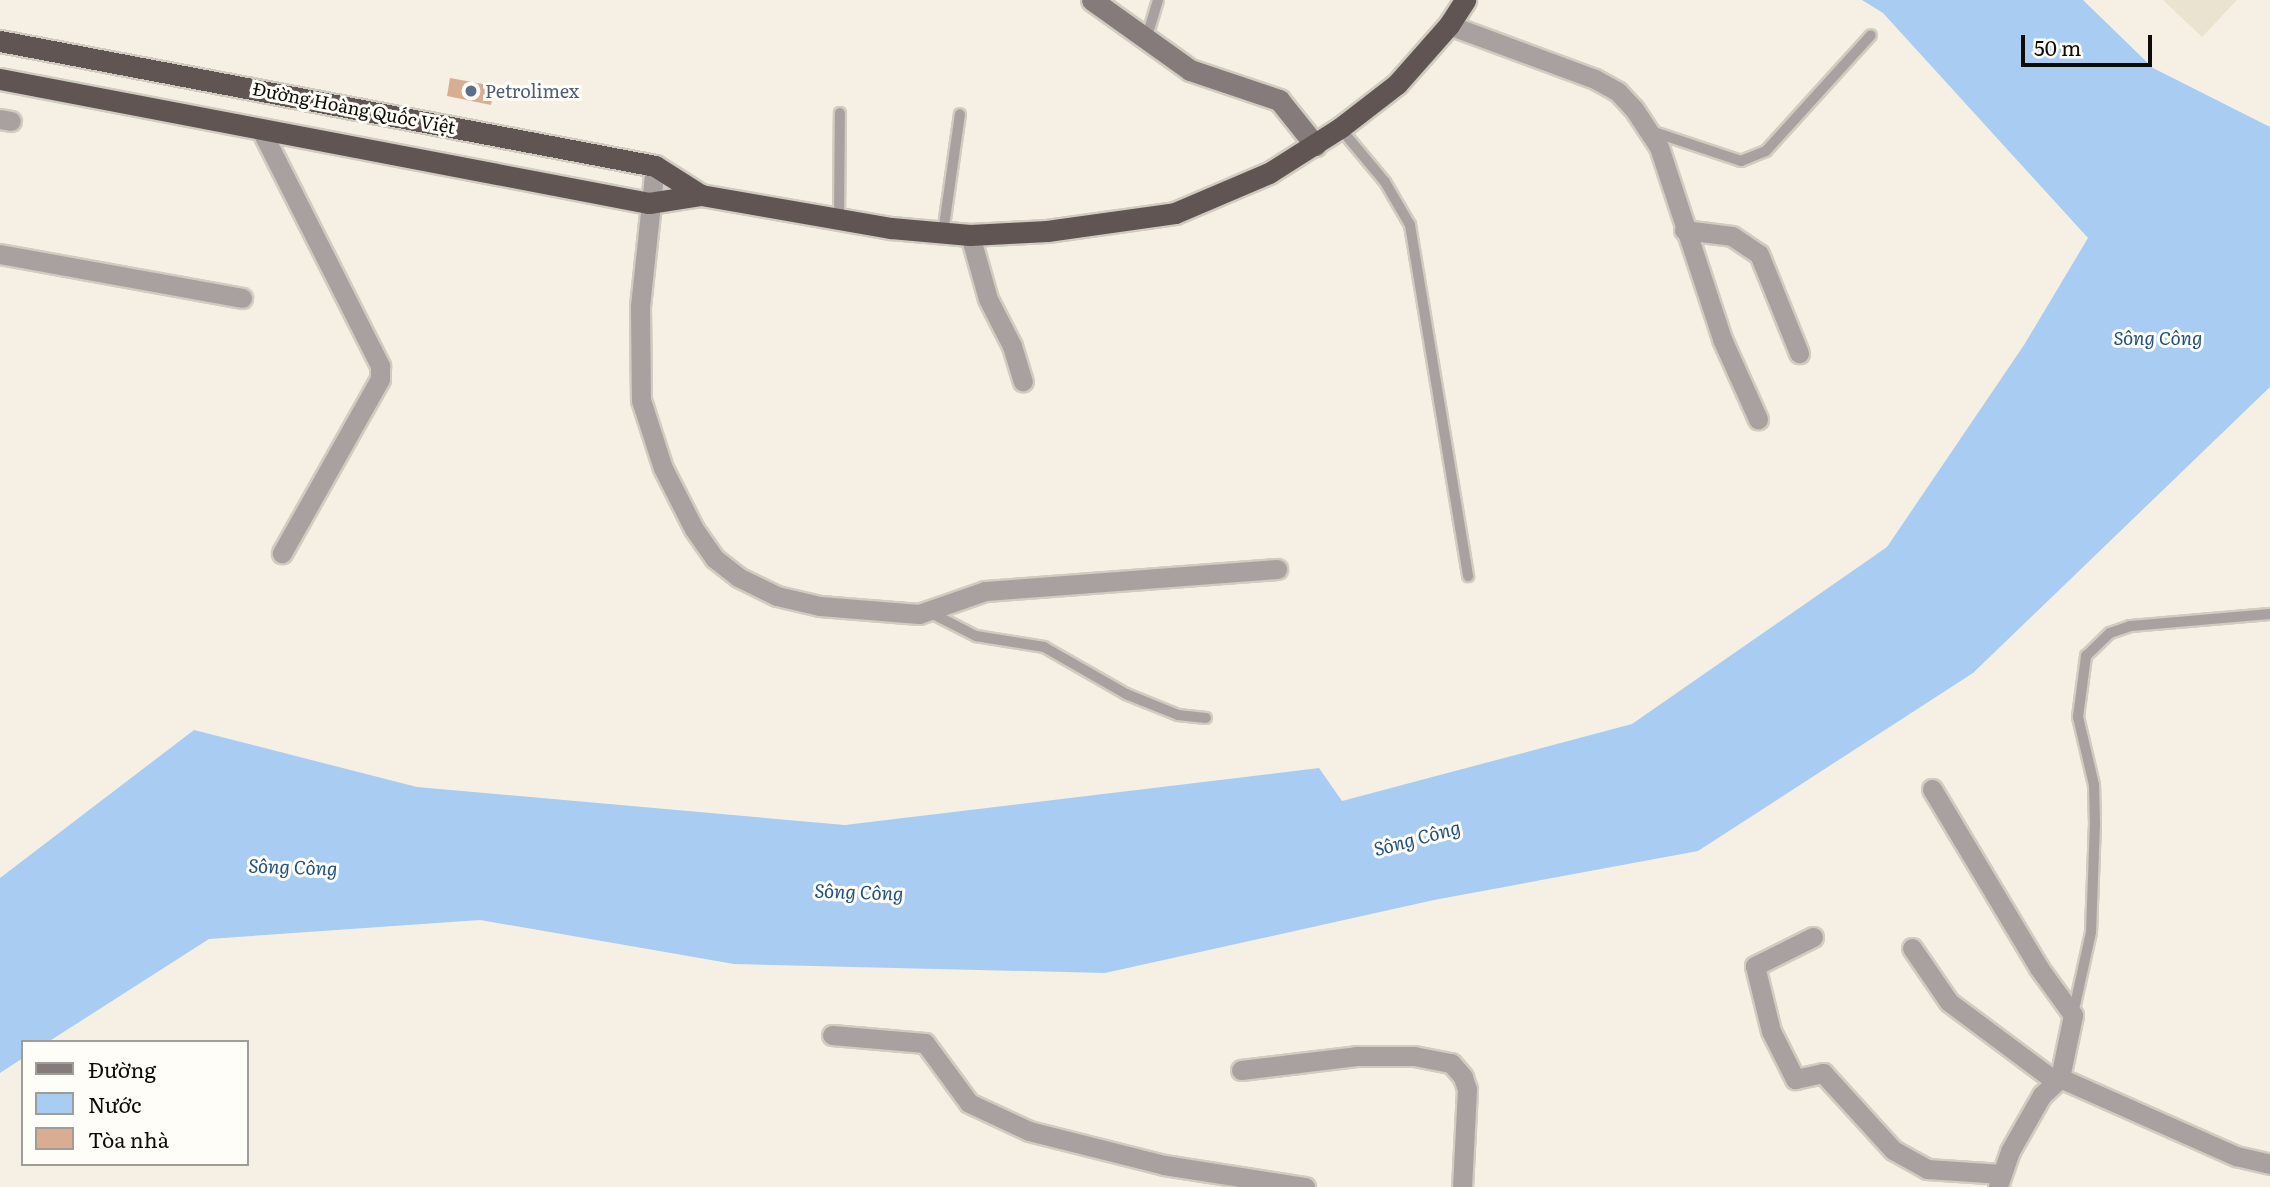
<!DOCTYPE html>
<html>
<head>
<meta charset="utf-8">
<style>
	body { margin:0 }
	#map { position:relative; width:2270px; height:1187px; overflow:hidden; background:#f5f0e3; font-family:Literata,serif }
	div>[style] { position:absolute }
	.built>* { inset:0; background:#eae3cf }
	.water>* { inset:0; background:#a9cdf2 }
	.building>* { inset:0; background:#d9ad91 }
	.roads { filter:drop-shadow(2px 0 #d0ccc0) drop-shadow(-2px 0 #d0ccc0) drop-shadow(0 2px #d0ccc0) drop-shadow(0 -2px #d0ccc0) }
	.service>* { height:10px; margin:-5px; padding:0 5px; transform-origin:5px; border-radius:5px; background:#a8a1a0 }
	.minor>* { height:19px; margin:-9.5px; padding:0 9.5px; transform-origin:9.5px; border-radius:9.5px; background:#a8a1a0 }
	.secondary>* { height:21px; margin:-10.5px; padding:0 10.5px; transform-origin:10.5px; border-radius:10.5px; background:#857b7a }
	.trunk>* { height:21px; margin:-10.5px; padding:0 10.5px; transform-origin:10.5px; border-radius:10.5px; background:#615554 }
	.dots>* { width:19px; height:19px; translate:-50% -50%; box-sizing:border-box; border:4px solid #fffdf8; border-radius:50% }
	span { translate:-50% -50%; white-space:nowrap; text-align:center; line-height:1.15; -webkit-text-stroke:6px #fffdf8; paint-order:stroke }
	.service-label { font-size:18px; color:#4e5e75 }
	.left { translate:0 -50%; text-align:left }
	.street-label { font-size:18px; color:#0e0c08 }
	.water-label { font-size:19px; color:#205281; font-style:italic }
	.legend { position:absolute; left:21px; top:1040px; width:228px; height:126px; box-sizing:border-box; background:#fffdf8; border:2px solid #9f9d98; margin:0; padding:9px 12px; list-style:none; font-size:21px; color:#0e0c08 }
	.legend li { display:flex; align-items:center; gap:14px; height:35px }
	.legend b { width:35px; border:2px solid #9f9d98 }
	.scale { position:absolute; left:2021px; top:35px; width:131px; height:32px; box-sizing:border-box; border:4px solid #0e0c08; border-top:0; padding-left:9px; font-size:21px; line-height:24px; white-space:nowrap; color:#0e0c08; -webkit-text-stroke:5px #fffdf8; paint-order:stroke }
</style>
</head>
<body>
<div id="map">
	<div class="built">
		<i style="clip-path:polygon(2163px 0,2237px 0,2202px 37px)"></i>
	</div>
	<div class="water">
		<i style="clip-path:polygon(1862px 0,2083px 0,2153px 68px,2270px 127px,2270px 387px,1973px 673px,1698px 851px,1434px 900px,1105px 973px,734px 964px,480px 920px,209px 939px,48px 1042px,23px 1042px,23px 1058px,0 1073px,0 878px,194px 730px,417px 787px,845px 825px,1319px 768px,1342px 801px,1632px 724px,1887px 547px,2024px 345px,2088px 238px,1883px 13px)"></i>
	</div>
	<div class="building">
		<i style="clip-path:polygon(450px 78px,494px 86px,491px 105px,447px 96px)"></i>
	</div>
	<div class="roads">
		<div class="service">
			<i style="left:1146px;top:40px;width:42px;rotate:-73.3deg"></i>
			<i style="left:1340px;top:128px;width:70px;rotate:50.2deg"></i>
			<i style="left:1385px;top:182px;width:50px;rotate:59.8deg"></i>
			<i style="left:1410px;top:225px;width:356px;rotate:80.6deg"></i>
			<i style="left:1651px;top:131px;width:95px;rotate:18.4deg"></i>
			<i style="left:1741px;top:161px;width:27px;rotate:-22deg"></i>
			<i style="left:1766px;top:151px;width:156px;rotate:-47.8deg"></i>
			<i style="left:839px;top:218px;width:105px;rotate:-89.5deg"></i>
			<i style="left:943px;top:233px;width:120px;rotate:-81.9deg"></i>
			<i style="left:929px;top:612px;width:53px;rotate:27.1deg"></i>
			<i style="left:976px;top:636px;width:69px;rotate:9.2deg"></i>
			<i style="left:1044px;top:647px;width:95px;rotate:29.8deg"></i>
			<i style="left:1126px;top:694px;width:56px;rotate:22deg"></i>
			<i style="left:1178px;top:715px;width:28px;rotate:6deg"></i>
			<i style="left:2073px;top:1014px;width:84px;rotate:-77.6deg"></i>
			<i style="left:2091px;top:932px;width:107px;rotate:-87.9deg"></i>
			<i style="left:2095px;top:825px;width:40px;rotate:-91.4deg"></i>
			<i style="left:2094px;top:785px;width:70px;rotate:-103.2deg"></i>
			<i style="left:2078px;top:717px;width:62px;rotate:-82.5deg"></i>
			<i style="left:2086px;top:656px;width:33px;rotate:-44deg"></i>
			<i style="left:2110px;top:633px;width:21px;rotate:-19deg"></i>
			<i style="left:2130px;top:626px;width:141px;rotate:-4.9deg"></i>
		</div>
		<div class="minor">
			<i style="left:1449px;top:25px;width:156px;rotate:20.3deg"></i>
			<i style="left:1595px;top:79px;width:26px;rotate:29deg"></i>
			<i style="left:1618px;top:92px;width:23px;rotate:47deg"></i>
			<i style="left:1634px;top:109px;width:45px;rotate:56.7deg"></i>
			<i style="left:1659px;top:147px;width:202px;rotate:71.8deg"></i>
			<i style="left:1722px;top:339px;width:88px;rotate:65.8deg"></i>
			<i style="left:0;top:119px;width:11px;rotate:10deg"></i>
			<i style="left:260px;top:128px;width:267px;rotate:63.2deg"></i>
			<i style="left:380px;top:366px;width:13px;rotate:90deg"></i>
			<i style="left:380px;top:379px;width:200px;rotate:119.4deg"></i>
			<i style="left:655px;top:166px;width:142px;rotate:96.1deg"></i>
			<i style="left:640px;top:307px;width:93px;rotate:89.4deg"></i>
			<i style="left:641px;top:400px;width:71px;rotate:72.1deg"></i>
			<i style="left:663px;top:468px;width:68px;rotate:63.1deg"></i>
			<i style="left:694px;top:529px;width:35px;rotate:55deg"></i>
			<i style="left:714px;top:558px;width:31px;rotate:38deg"></i>
			<i style="left:738px;top:577px;width:43px;rotate:26deg"></i>
			<i style="left:777px;top:596px;width:44px;rotate:13.1deg"></i>
			<i style="left:820px;top:606px;width:99px;rotate:4.6deg"></i>
			<i style="left:919px;top:614px;width:70px;rotate:-19.2deg"></i>
			<i style="left:985px;top:591px;width:293px;rotate:-4.3deg"></i>
			<i style="left:1684px;top:230px;width:48px;rotate:7.1deg"></i>
			<i style="left:1732px;top:236px;width:32px;rotate:34deg"></i>
			<i style="left:1759px;top:254px;width:107px;rotate:68deg"></i>
			<i style="left:970px;top:235px;width:66px;rotate:74.3deg"></i>
			<i style="left:988px;top:299px;width:53px;rotate:62.9deg"></i>
			<i style="left:1012px;top:346px;width:37px;rotate:73deg"></i>
			<i style="left:0;top:254px;width:246px;rotate:10.3deg"></i>
			<i style="left:1932px;top:789px;width:209px;rotate:59.1deg"></i>
			<i style="left:2039px;top:968px;width:58px;rotate:54.1deg"></i>
			<i style="left:2073px;top:1015px;width:64px;rotate:101.7deg"></i>
			<i style="left:1813px;top:937px;width:65px;rotate:153.4deg"></i>
			<i style="left:1755px;top:966px;width:67px;rotate:76.2deg"></i>
			<i style="left:1771px;top:1031px;width:54px;rotate:63.4deg"></i>
			<i style="left:1795px;top:1079px;width:29px;rotate:-12deg"></i>
			<i style="left:1823px;top:1073px;width:104px;rotate:47.7deg"></i>
			<i style="left:1893px;top:1150px;width:39px;rotate:29deg"></i>
			<i style="left:1927px;top:1169px;width:75px;rotate:3.8deg"></i>
			<i style="left:1912px;top:948px;width:65px;rotate:55.6deg"></i>
			<i style="left:1949px;top:1002px;width:132px;rotate:36.7deg"></i>
			<i style="left:832px;top:1035px;width:93px;rotate:4.9deg"></i>
			<i style="left:925px;top:1043px;width:74px;rotate:53.7deg"></i>
			<i style="left:969px;top:1103px;width:66px;rotate:25deg"></i>
			<i style="left:1029px;top:1131px;width:139px;rotate:14.1deg"></i>
			<i style="left:1164px;top:1165px;width:143px;rotate:8.9deg"></i>
			<i style="left:1241px;top:1070px;width:116px;rotate:-6.9deg"></i>
			<i style="left:1356px;top:1056px;width:58px"></i>
			<i style="left:1414px;top:1056px;width:38px;rotate:11deg"></i>
			<i style="left:1451px;top:1063px;width:18px;rotate:49deg"></i>
			<i style="left:1463px;top:1077px;width:13px;rotate:72deg"></i>
			<i style="left:1467px;top:1089px;width:98px;rotate:92.9deg"></i>
			<i style="left:1998px;top:1186px;width:37px;rotate:-71deg"></i>
			<i style="left:2010px;top:1151px;width:64px;rotate:-60.3deg"></i>
			<i style="left:2042px;top:1095px;width:25px;rotate:-43deg"></i>
			<i style="left:2060px;top:1078px;width:193px;rotate:23.9deg"></i>
			<i style="left:2236px;top:1156px;width:35px;rotate:13deg"></i>
		</div>
		<div class="secondary">
			<i style="left:1092px;top:0;width:120px;rotate:35.5deg"></i>
			<i style="left:1190px;top:70px;width:94px;rotate:18.6deg"></i>
			<i style="left:1279px;top:100px;width:58px;rotate:51.3deg"></i>
		</div>
		<div class="trunk">
			<i style="left:0;top:41px;width:667px;rotate:10.8deg"></i>
			<i style="left:655px;top:166px;width:54px;rotate:32.2deg"></i>
			<i style="left:0;top:79px;width:661px;rotate:10.82deg"></i>
			<i style="left:649px;top:203px;width:53px;rotate:-8.7deg"></i>
			<i style="left:701px;top:195px;width:193px;rotate:9.9deg"></i>
			<i style="left:891px;top:228px;width:79px;rotate:5.1deg"></i>
			<i style="left:970px;top:235px;width:77px;rotate:-3deg"></i>
			<i style="left:1047px;top:231px;width:129px;rotate:-8deg"></i>
			<i style="left:1175px;top:213px;width:102px;rotate:-23.1deg"></i>
			<i style="left:1269px;top:173px;width:84px;rotate:-32.4deg"></i>
			<i style="left:1340px;top:128px;width:72px;rotate:-37.7deg"></i>
			<i style="left:1397px;top:84px;width:79px;rotate:-48.6deg"></i>
			<i style="left:1449px;top:25px;width:30px;rotate:-57deg"></i>
		</div>
	</div>
	<div class="dots">
		<i style="left:471px;top:91px;background:#5c6f8a"></i>
	</div>
	<div class="service-label">
		<span class="left" style="left:485px;top:91px">Petrolimex</span>
	</div>
	<div class="street-label">
		<span style="left:354px;top:108px;rotate:11deg">Đường Hoàng Quốc Việt</span>
	</div>
	<div class="water-label">
		<span style="left:2158px;top:338px">Sông Công</span>
		<span style="left:1417px;top:838px;rotate:-15deg">Sông Công</span>
		<span style="left:293px;top:867px;rotate:2deg">Sông Công</span>
		<span style="left:859px;top:892px;rotate:2deg">Sông Công</span>
	</div>
	<ul class="legend">
	<li><b style="height:9px;background:#857b7a"></b>Đường</li>
	<li><b style="height:19px;background:#a9cdf2"></b>Nước</li>
	<li><b style="height:19px;background:#d9ad91"></b>Tòa nhà</li>
	</ul>
	<div class="scale">50 m</div>
</div>
</body>
</html>
